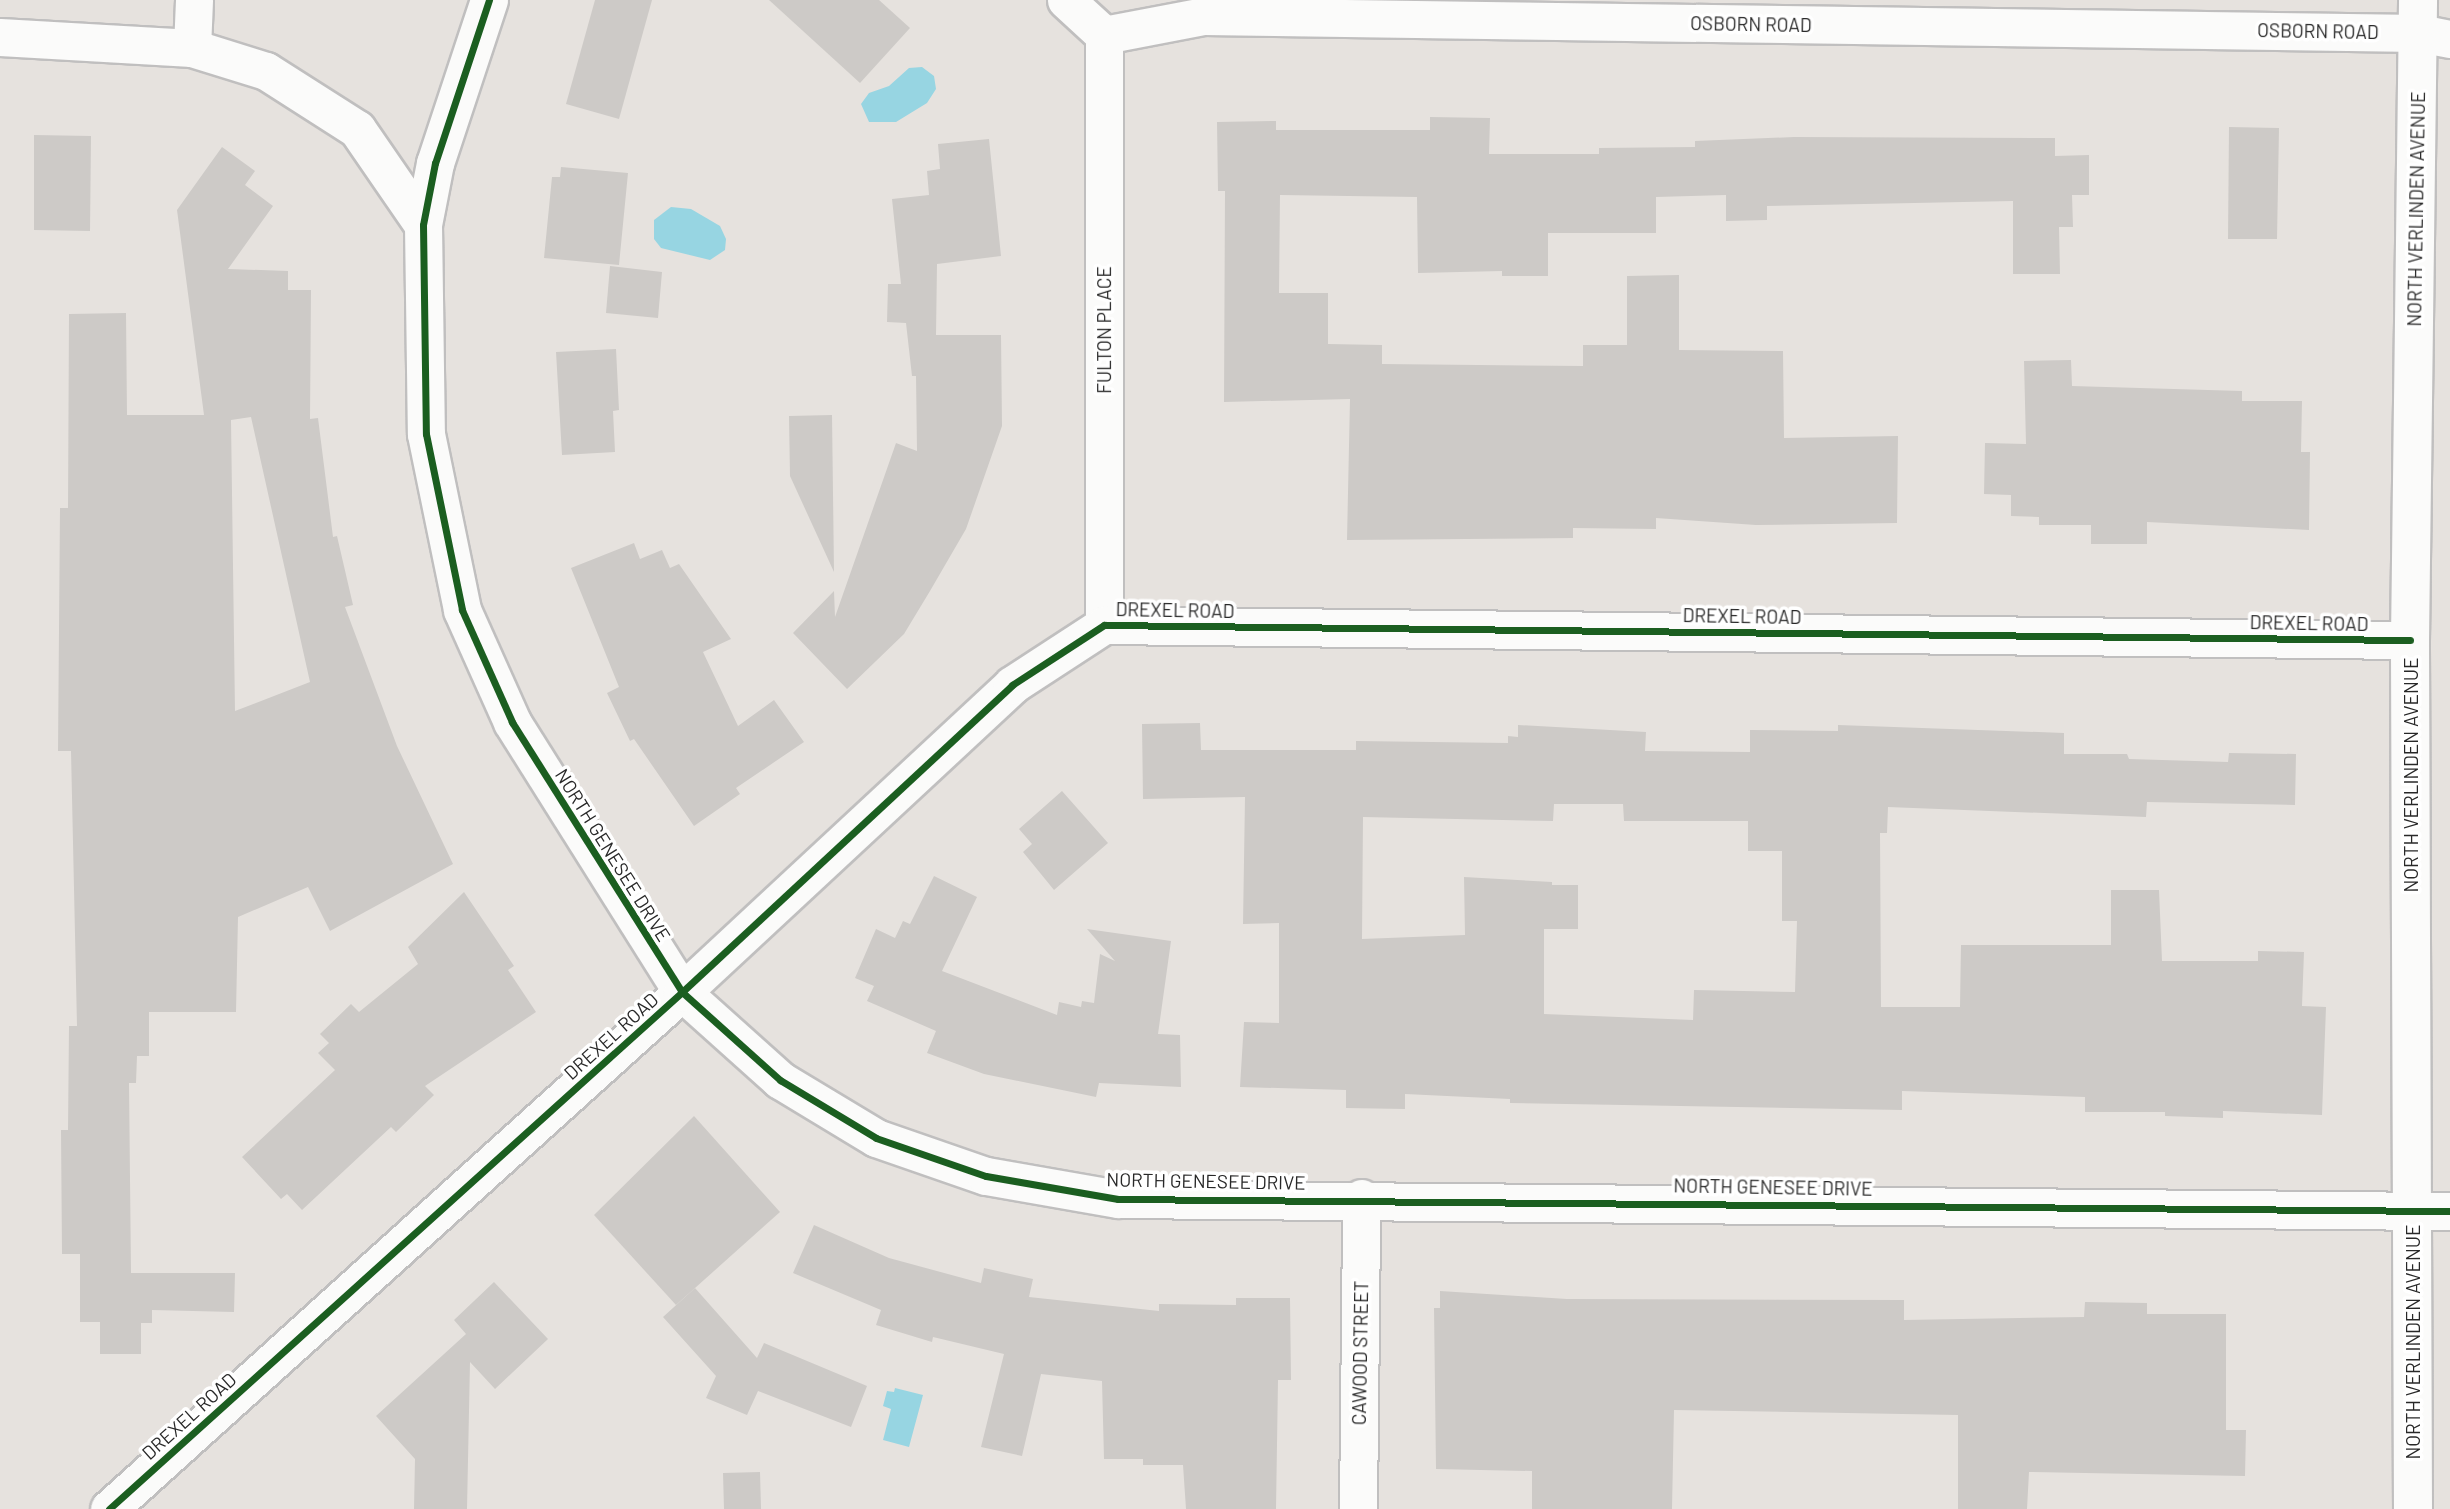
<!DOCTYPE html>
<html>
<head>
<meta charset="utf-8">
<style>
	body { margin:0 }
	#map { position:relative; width:2450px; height:1509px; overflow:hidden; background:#e6e2de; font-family:Barlow,sans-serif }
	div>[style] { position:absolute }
	.water>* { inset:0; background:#97d5e2 }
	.building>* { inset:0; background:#cdcac7 }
	.roads { filter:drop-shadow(2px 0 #c0bfbf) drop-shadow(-2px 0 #c0bfbf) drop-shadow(0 2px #c0bfbf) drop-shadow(0 -2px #c0bfbf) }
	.minor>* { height:37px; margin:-18.5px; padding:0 18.5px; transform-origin:18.5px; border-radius:18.5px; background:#fbfbfa }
	.tertiary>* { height:38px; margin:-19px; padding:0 19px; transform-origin:19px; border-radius:19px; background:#fbfbfa }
	.cycleway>* { height:7px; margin:-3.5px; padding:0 3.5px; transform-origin:3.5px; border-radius:3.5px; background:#1b5e20 }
	span { translate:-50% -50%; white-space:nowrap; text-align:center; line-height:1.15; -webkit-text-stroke:7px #fff; paint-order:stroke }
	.street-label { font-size:19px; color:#282828 }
</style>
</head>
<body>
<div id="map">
	<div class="water">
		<i style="clip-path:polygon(922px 67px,934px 76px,936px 89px,927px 103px,896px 122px,869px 122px,861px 104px,869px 93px,889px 86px,909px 68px)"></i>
		<i style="clip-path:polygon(671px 207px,691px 209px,720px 226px,726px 239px,725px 250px,710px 260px,661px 248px,654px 239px,654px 220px)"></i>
		<i style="clip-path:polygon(895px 1388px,923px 1395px,909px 1447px,883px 1440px,891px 1409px,883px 1406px,887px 1391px,894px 1392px)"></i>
	</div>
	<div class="building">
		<i style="clip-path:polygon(595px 0,652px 0,619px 119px,566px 104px)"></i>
		<i style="clip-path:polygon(769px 0,879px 0,910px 28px,860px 83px)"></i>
		<i style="clip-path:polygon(1430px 117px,1490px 118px,1489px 154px,1599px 154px,1599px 148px,1695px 147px,1695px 141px,1794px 137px,2055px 138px,2055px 156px,2089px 155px,2089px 195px,2072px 195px,2073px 227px,2059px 227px,2060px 274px,2013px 274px,2013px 201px,1767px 206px,1767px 220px,1726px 221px,1726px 195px,1656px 197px,1656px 233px,1548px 233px,1548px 276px,1502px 276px,1502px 271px,1418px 273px,1417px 197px,1280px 195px,1279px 293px,1328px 293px,1328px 344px,1382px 345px,1382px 364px,1583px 366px,1583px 345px,1627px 345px,1627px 276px,1679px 275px,1679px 350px,1783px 351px,1784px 438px,1898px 436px,1897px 523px,1756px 525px,1656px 518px,1656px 529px,1573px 528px,1573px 538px,1347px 540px,1350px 399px,1224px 402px,1225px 191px,1218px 191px,1217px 122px,1276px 121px,1276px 130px,1430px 130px)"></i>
		<i style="clip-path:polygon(2229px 127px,2279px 128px,2277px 239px,2228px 239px)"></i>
		<i style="clip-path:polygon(34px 135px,91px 136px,90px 231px,34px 230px)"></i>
		<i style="clip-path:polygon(989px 139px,1001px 256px,937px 264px,936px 335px,1001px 335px,1002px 426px,966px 529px,930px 591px,904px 634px,847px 689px,793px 633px,834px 591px,835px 617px,896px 443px,917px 451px,916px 376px,912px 376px,906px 323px,887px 322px,888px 284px,901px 284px,892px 199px,929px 195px,927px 171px,940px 169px,938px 144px)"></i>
		<i style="clip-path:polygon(evenodd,222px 147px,255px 171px,245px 185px,273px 206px,228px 269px,288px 271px,288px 290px,311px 290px,310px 419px,318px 418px,333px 537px,337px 536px,353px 605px,345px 607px,397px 746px,453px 864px,330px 931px,308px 887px,238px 917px,236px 1012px,149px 1012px,149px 1056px,137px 1056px,136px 1083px,129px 1083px,131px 1273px,235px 1273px,234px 1312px,152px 1310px,152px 1323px,141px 1323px,141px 1354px,100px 1354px,100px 1322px,80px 1322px,80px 1254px,62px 1254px,61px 1130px,68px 1130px,69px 1026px,77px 1026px,71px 751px,58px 751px,60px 508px,68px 508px,69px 314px,126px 313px,127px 415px,204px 415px,177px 210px,222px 147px,251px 417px,310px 682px,235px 711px,231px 420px,251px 417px)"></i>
		<i style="clip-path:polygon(561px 167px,628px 173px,619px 265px,544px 258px,552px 177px,560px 177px)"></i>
		<i style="clip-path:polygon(610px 266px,662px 272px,658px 318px,606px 313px)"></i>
		<i style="clip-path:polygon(616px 349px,619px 410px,613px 411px,615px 452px,562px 455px,556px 352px)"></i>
		<i style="clip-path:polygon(2071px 360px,2072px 386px,2242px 391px,2242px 401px,2302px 401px,2301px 452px,2310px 452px,2309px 530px,2147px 522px,2147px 544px,2091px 544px,2091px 525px,2039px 525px,2039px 517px,2011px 516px,2011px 495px,1984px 494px,1985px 443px,2026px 444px,2024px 361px)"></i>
		<i style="clip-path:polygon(832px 415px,834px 572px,790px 476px,789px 416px)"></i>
		<i style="clip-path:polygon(634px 543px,640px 559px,662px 550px,670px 568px,679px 564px,731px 639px,703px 652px,738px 726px,774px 700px,804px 742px,736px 788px,740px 794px,694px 826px,634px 739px,630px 741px,607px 693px,619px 687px,571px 568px)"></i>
		<i style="clip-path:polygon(evenodd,1200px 723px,1201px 750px,1356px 750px,1356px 741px,1508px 743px,1508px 736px,1518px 737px,1518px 725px,1646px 732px,1645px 751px,1750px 752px,1750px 730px,1838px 731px,1838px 725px,2064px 733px,2064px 754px,2127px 754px,2129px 759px,2228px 762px,2229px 753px,2296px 754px,2295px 805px,2147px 802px,2146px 817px,1888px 807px,1887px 833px,1880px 833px,1881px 1007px,1960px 1007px,1961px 945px,2111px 945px,2111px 890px,2159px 890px,2162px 961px,2258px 961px,2258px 951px,2304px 952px,2302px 1006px,2326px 1007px,2322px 1115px,2223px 1111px,2223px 1118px,2165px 1116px,2165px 1112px,2085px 1112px,2085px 1097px,1902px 1091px,1902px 1110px,1510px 1103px,1510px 1099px,1405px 1094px,1405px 1109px,1346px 1108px,1346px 1090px,1240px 1087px,1244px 1022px,1279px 1023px,1279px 923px,1243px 924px,1245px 797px,1143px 799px,1142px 724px,1200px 723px,1554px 804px,1623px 804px,1624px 821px,1748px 821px,1748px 851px,1782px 851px,1782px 921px,1797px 921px,1795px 992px,1694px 990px,1693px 1020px,1544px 1014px,1544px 929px,1578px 929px,1578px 885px,1552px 885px,1552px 882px,1464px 877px,1465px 935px,1362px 939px,1363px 817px,1553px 821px,1554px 804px)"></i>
		<i style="clip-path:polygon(1062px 791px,1108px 843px,1054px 890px,1023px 852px,1032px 844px,1019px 829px)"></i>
		<i style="clip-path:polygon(934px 876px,977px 897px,942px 971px,1057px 1015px,1059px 1002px,1081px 1007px,1082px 1001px,1094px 1003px,1100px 954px,1115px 961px,1087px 929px,1171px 941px,1158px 1034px,1180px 1035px,1181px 1087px,1099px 1083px,1096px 1097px,984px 1074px,927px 1053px,936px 1031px,867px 1001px,874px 986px,855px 978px,876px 929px,895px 938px,903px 921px,910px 924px)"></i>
		<i style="clip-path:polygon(464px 892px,514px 966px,508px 970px,536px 1012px,425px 1086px,434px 1095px,396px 1132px,391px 1127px,302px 1210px,287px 1194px,281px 1199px,242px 1157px,335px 1070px,318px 1053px,329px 1043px,320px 1034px,351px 1004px,359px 1012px,418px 964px,408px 947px)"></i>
		<i style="clip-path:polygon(694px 1116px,780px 1212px,676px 1305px,594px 1215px)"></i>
		<i style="clip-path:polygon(814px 1225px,889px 1258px,981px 1283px,984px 1268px,1033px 1279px,1029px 1297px,1159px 1311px,1159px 1304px,1236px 1305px,1236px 1298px,1290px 1298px,1291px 1380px,1278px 1380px,1276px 1509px,1186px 1509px,1183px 1465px,1143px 1465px,1143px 1459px,1104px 1459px,1102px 1381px,1041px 1374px,1022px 1456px,981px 1447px,1004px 1354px,933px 1337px,932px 1342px,876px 1325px,881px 1310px,793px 1273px)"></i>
		<i style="clip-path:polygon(494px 1282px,548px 1339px,495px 1389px,470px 1362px,467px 1509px,414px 1509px,415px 1459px,376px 1416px,466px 1334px,454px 1320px)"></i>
		<i style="clip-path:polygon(695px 1288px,757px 1358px,764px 1343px,867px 1386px,851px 1427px,758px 1391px,747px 1415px,706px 1398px,716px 1376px,663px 1317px)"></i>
		<i style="clip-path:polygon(1440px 1291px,1567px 1299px,1904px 1300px,1904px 1320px,2084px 1317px,2085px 1302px,2147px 1303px,2147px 1314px,2226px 1314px,2226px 1430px,2246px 1430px,2245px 1476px,2029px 1472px,2027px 1509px,1958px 1509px,1958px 1415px,1674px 1410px,1672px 1509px,1532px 1509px,1532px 1471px,1436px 1469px,1434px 1308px,1440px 1308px)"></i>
		<i style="clip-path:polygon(760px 1472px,761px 1509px,724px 1509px,723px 1473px)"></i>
	</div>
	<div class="roads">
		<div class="minor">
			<i style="left:489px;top:0;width:172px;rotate:108.3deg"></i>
			<i style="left:435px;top:163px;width:63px;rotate:101deg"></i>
			<i style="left:423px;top:225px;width:209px;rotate:89.2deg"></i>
			<i style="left:426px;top:434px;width:180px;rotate:78.4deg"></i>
			<i style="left:462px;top:610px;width:123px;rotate:65.9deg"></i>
			<i style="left:512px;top:722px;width:319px;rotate:57.8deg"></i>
			<i style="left:682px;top:992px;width:132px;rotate:41.9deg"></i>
			<i style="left:780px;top:1080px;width:112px;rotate:31.1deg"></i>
			<i style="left:876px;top:1138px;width:116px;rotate:19.1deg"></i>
			<i style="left:986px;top:1176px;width:134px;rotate:9.9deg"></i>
			<i style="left:1118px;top:1199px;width:1332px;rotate:0.52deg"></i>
			<i style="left:1066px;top:0;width:52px;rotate:42.6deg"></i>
			<i style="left:1104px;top:35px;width:102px;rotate:-10.8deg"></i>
			<i style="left:1204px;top:16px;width:1215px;rotate:0.8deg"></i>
			<i style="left:2419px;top:33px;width:32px;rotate:11deg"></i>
			<i style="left:0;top:37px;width:192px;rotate:3.3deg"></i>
			<i style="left:192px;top:48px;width:77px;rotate:17.3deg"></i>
			<i style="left:266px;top:71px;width:108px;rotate:32.5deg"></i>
			<i style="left:357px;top:129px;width:116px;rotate:55.5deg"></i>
			<i style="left:192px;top:48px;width:48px;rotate:-87.6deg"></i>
			<i style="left:1104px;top:625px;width:590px;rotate:-90deg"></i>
			<i style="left:109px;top:1509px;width:772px;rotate:-42.06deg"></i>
			<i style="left:682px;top:992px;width:451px;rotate:-42.9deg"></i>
			<i style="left:1012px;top:685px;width:110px;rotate:-33.1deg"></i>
			<i style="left:1104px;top:625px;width:1306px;rotate:0.66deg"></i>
			<i style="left:1358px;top:1509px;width:311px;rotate:-89.4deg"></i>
		</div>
		<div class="tertiary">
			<i style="left:2413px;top:1509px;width:869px;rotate:-90.2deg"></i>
			<i style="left:2410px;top:640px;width:640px;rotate:-89.28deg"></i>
		</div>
	</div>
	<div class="cycleway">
		<i style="left:489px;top:0;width:172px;rotate:108.3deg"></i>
		<i style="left:435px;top:163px;width:63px;rotate:101deg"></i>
		<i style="left:423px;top:225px;width:209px;rotate:89.2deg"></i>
		<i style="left:426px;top:434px;width:180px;rotate:78.4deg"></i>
		<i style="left:462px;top:610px;width:123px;rotate:65.9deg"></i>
		<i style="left:512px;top:722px;width:319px;rotate:57.8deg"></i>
		<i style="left:682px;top:992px;width:132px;rotate:41.9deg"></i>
		<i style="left:780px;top:1080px;width:112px;rotate:31.1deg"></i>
		<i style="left:876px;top:1138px;width:116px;rotate:19.1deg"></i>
		<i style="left:986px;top:1176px;width:134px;rotate:9.9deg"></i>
		<i style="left:1118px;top:1199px;width:1332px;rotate:0.52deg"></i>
		<i style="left:109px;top:1509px;width:772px;rotate:-42.06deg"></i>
		<i style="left:682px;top:992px;width:451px;rotate:-42.9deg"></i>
		<i style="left:1012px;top:685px;width:110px;rotate:-33.1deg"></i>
		<i style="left:1104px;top:625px;width:1306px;rotate:0.66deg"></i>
	</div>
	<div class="street-label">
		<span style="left:1751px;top:24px;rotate:1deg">OSBORN ROAD</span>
		<span style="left:2318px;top:31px;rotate:1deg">OSBORN ROAD</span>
		<span style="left:2416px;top:209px;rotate:-89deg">NORTH VERLINDEN AVENUE</span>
		<span style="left:1104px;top:330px;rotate:-90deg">FULTON PLACE</span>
		<span style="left:1175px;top:610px;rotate:1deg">DREXEL ROAD</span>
		<span style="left:1742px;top:616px;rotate:1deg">DREXEL ROAD</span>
		<span style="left:2309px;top:623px;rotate:1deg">DREXEL ROAD</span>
		<span style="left:2411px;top:775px;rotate:-90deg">NORTH VERLINDEN AVENUE</span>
		<span style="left:613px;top:855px;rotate:58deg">NORTH GENESEE DRIVE</span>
		<span style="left:611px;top:1036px;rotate:-42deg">DREXEL ROAD</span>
		<span style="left:1206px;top:1181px;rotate:1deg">NORTH GENESEE DRIVE</span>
		<span style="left:1773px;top:1187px;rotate:1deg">NORTH GENESEE DRIVE</span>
		<span style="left:2413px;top:1342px;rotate:-90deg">NORTH VERLINDEN AVENUE</span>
		<span style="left:1360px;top:1353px;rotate:-89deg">CAWOOD STREET</span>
		<span style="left:189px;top:1416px;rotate:-42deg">DREXEL ROAD</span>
	</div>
</div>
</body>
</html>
